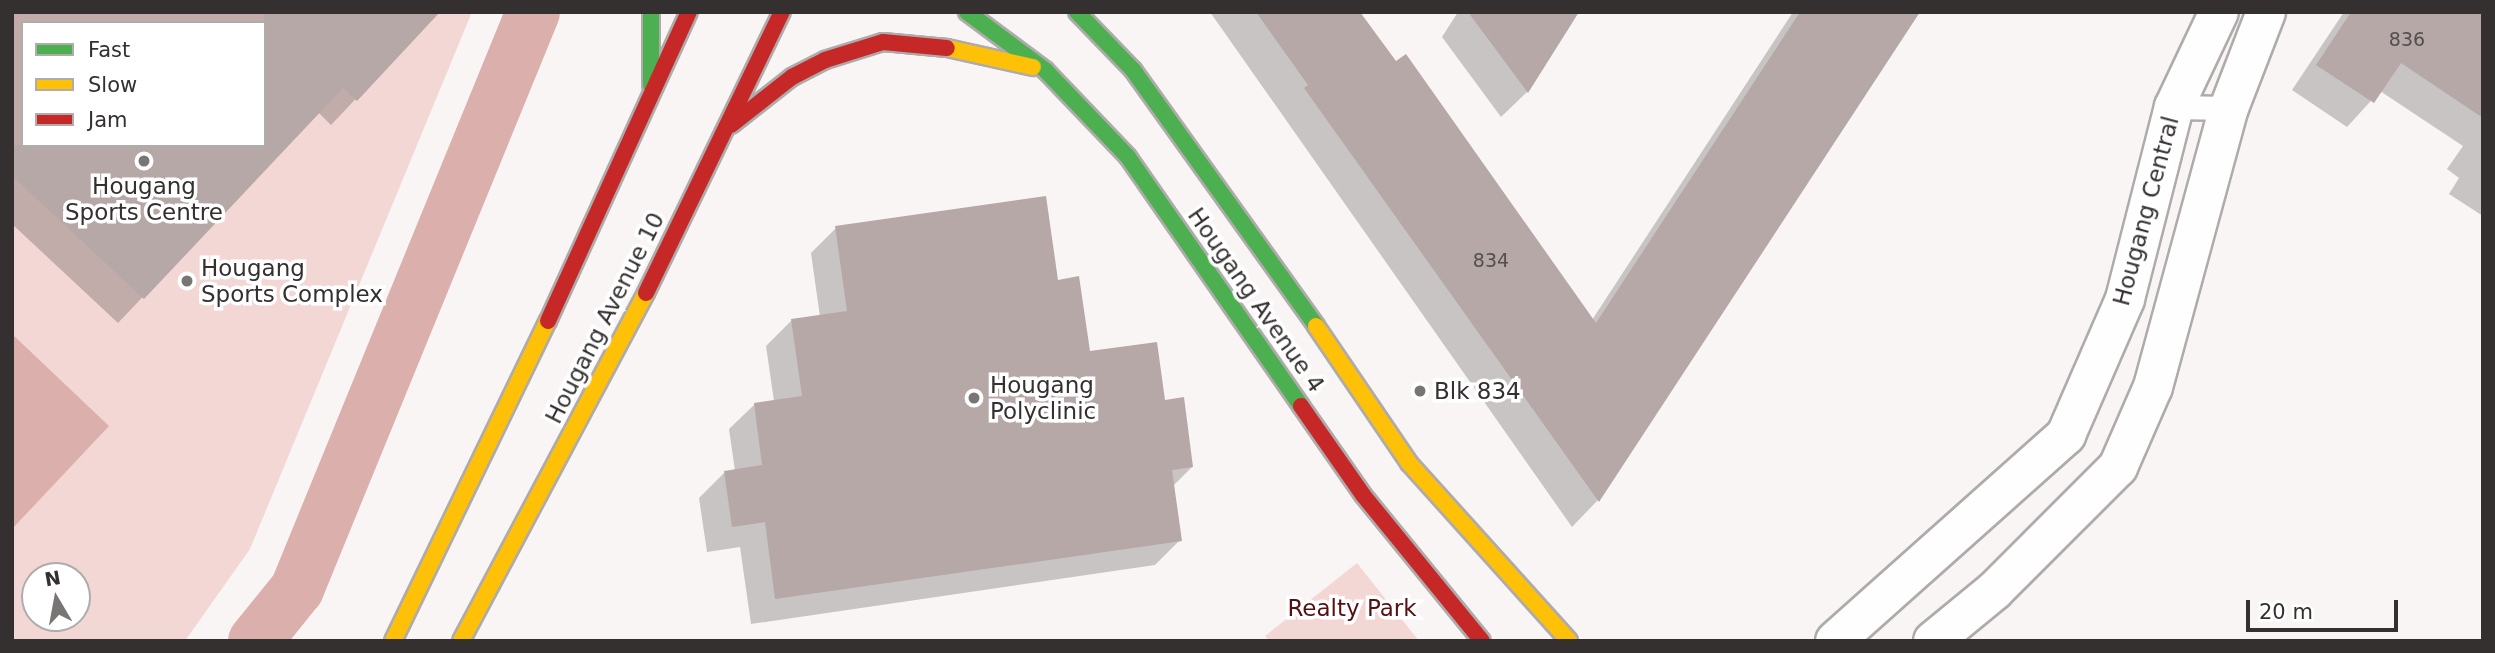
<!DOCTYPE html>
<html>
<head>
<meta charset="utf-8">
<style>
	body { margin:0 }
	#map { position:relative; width:2495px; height:653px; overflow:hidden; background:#faf5f5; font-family:"DejaVu Sans",sans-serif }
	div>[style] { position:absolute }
	.green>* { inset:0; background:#f2d7d5 }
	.water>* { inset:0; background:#dbb0ac }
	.shadow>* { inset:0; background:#0003 }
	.canal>* { height:54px; margin:-27px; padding:0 27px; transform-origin:27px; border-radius:27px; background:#dbb0ac }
	.building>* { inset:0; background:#b5a8a7 }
	.roads { filter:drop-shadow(2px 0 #afabab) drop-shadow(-2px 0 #afabab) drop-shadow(0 2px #afabab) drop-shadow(0 -2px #afabab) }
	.lane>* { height:23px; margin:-11.5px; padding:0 11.5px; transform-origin:11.5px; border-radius:11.5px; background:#fefefe }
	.street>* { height:38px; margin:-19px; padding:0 19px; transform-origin:19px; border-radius:19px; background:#fefefe }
	.fast>* { height:16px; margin:-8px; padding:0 8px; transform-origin:8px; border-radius:8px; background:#4caf50 }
	.slow>* { height:16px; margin:-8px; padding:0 8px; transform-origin:8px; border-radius:8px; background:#ffc107 }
	.jam>* { height:16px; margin:-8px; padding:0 8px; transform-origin:8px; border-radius:8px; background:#c62828 }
	.dots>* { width:19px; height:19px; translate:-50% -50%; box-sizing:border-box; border:4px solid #fff; border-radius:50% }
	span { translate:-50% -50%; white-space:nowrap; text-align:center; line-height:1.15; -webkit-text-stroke:7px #fff; paint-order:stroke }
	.number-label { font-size:19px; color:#544e4e }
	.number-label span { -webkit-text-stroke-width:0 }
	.poi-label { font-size:23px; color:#343030 }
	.left { translate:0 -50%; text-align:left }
	.street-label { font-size:23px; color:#343030 }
	.park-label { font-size:23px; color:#570f12 }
	.frame { position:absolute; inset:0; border:14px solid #343030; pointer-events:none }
	.legend { position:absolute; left:21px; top:21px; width:245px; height:126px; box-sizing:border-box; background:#fff; border:2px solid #aeacac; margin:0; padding:9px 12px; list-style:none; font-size:21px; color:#343030 }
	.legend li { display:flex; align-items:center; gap:14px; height:35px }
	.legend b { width:35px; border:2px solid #aeacac }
	.north { position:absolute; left:21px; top:562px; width:70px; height:70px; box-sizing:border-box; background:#fff; border:2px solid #aeacac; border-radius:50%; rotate:350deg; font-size:19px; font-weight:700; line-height:28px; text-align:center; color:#343030 }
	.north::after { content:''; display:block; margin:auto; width:24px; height:32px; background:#797575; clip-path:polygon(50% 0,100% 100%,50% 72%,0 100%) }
	.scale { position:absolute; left:2246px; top:600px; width:152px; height:32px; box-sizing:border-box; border:4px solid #343030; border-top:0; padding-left:9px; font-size:21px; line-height:24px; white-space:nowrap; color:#343030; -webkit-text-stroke:5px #fff; paint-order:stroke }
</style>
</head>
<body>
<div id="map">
	<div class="green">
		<i style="clip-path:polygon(evenodd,12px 12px,472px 12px,250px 549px,185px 641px,12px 641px,12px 12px,23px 23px,264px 23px,264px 145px,23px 145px,23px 23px,12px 12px,35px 576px,77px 576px,77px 618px,35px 618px,35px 576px)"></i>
		<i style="clip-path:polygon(1357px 563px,1419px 641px,1269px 641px,1265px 636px)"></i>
	</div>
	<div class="water">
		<i style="clip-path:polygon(12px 334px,109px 426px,12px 529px)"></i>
	</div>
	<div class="shadow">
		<i style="clip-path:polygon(evenodd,12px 12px,438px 12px,331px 125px,318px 112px,118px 323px,12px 224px,12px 12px,23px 23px,264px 23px,264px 145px,23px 145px,23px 23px)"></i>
		<i style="clip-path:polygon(1210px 12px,1357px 12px,1592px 320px,1793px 12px,1917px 12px,1597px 501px,1572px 527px)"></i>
		<i style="clip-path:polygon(1458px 12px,1577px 12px,1527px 92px,1501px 117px,1442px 37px)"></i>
		<i style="clip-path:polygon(2344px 12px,2483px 12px,2483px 216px,2449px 194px,2459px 178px,2447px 169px,2463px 146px,2380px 91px,2347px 127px,2292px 90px)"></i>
		<i style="clip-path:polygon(836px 228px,1056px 281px,1089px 353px,1164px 402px,1192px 467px,1173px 486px,1180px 540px,1155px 565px,751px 624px,740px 547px,707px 552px,699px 498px,724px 473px,735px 471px,729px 429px,755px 404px,774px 401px,766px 346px,792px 320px,820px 317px,811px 253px)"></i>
	</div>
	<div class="canal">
		<i style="left:255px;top:641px;width:67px;rotate:-51.1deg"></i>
		<i style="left:297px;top:589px;width:623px;rotate:-67.75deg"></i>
	</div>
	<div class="building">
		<i style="clip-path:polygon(264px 12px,440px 12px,357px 101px,343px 88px,144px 299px,12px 176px,12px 145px,264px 145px)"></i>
		<i style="clip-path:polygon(1256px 12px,1360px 12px,1396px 61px,1406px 54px,1596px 323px,1800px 12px,1920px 12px,1599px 502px,1304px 88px,1308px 85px)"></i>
		<i style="clip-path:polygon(1468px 12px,1579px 12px,1528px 93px)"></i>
		<i style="clip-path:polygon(2351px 12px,2483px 12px,2483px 118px,2401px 63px,2374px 103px,2316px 65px)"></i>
		<i style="clip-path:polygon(1046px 196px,1058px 280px,1079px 276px,1090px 351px,1157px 342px,1165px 400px,1184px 397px,1193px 467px,1172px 470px,1182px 541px,775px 599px,765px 522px,732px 527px,724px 471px,762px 465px,754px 403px,802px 396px,791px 319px,847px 311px,835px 226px)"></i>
	</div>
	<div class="roads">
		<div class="lane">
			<i style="left:2174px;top:107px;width:55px;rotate:1deg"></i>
		</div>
		<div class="street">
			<i style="left:1835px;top:641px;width:310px;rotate:-41.7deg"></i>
			<i style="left:2066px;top:435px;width:148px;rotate:-66.5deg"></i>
			<i style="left:2125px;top:299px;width:198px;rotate:-75.7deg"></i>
			<i style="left:2174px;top:107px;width:105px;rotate:-64.7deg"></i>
			<i style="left:1933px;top:641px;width:80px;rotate:-39.4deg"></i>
			<i style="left:1995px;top:590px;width:174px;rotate:-45deg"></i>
			<i style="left:2118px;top:467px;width:87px;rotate:-66.4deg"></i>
			<i style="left:2153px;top:387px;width:289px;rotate:-74.8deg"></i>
			<i style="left:2229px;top:108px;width:103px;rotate:-68.9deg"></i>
		</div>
		<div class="fast">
			<i style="left:651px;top:12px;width:73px;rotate:90deg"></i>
			<i style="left:967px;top:12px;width:97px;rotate:36.6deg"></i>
			<i style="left:1045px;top:70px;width:120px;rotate:46.3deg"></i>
			<i style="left:1128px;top:157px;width:303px;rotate:55.2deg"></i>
			<i style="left:1077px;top:12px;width:81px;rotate:46deg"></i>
			<i style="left:1133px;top:70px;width:315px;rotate:54.4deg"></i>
		</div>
		<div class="slow">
			<i style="left:947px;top:48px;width:88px;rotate:12.5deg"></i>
			<i style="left:1316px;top:326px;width:166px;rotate:55.8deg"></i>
			<i style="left:1409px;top:463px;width:239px;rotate:48deg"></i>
			<i style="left:393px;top:641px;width:356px;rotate:-64.2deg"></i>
			<i style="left:461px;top:641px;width:394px;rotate:-62deg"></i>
		</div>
		<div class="jam">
			<i style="left:731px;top:125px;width:78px;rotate:-38.2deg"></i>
			<i style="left:792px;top:77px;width:37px;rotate:-27deg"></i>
			<i style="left:825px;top:60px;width:61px;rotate:-17.2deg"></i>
			<i style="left:883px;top:42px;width:64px;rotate:5.4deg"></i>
			<i style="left:646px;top:293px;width:312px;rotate:-64.2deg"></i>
			<i style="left:548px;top:321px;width:340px;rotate:-65.5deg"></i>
			<i style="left:1301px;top:406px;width:108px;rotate:55.1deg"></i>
			<i style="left:1363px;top:495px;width:188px;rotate:50.8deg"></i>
		</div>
	</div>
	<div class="dots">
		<i style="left:144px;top:161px;background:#797575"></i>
		<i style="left:187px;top:281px;background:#797575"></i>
		<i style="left:1420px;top:391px;background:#797575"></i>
		<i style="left:974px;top:398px;background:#797575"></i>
	</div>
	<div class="number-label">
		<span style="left:2407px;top:40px">836</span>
		<span style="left:1491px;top:261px">834</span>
	</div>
	<div class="poi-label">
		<span style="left:144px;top:199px">Hougang<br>Sports Centre</span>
		<span class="left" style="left:201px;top:281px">Hougang<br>Sports Complex</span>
		<span class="left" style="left:990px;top:398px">Hougang<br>Polyclinic</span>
		<span class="left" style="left:1434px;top:391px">Blk 834</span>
	</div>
	<div class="street-label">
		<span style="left:2146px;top:211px;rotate:-75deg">Hougang Central</span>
		<span style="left:1256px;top:300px;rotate:55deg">Hougang Avenue 4</span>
		<span style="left:605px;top:318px;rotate:-63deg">Hougang Avenue 10</span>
	</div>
	<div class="park-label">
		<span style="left:1352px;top:608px">Realty Park</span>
	</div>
	<div class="frame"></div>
	<ul class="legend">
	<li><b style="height:9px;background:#4caf50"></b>Fast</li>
	<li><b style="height:9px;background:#ffc107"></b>Slow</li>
	<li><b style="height:9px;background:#c62828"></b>Jam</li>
	</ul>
	<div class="north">N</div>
	<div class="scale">20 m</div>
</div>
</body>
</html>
